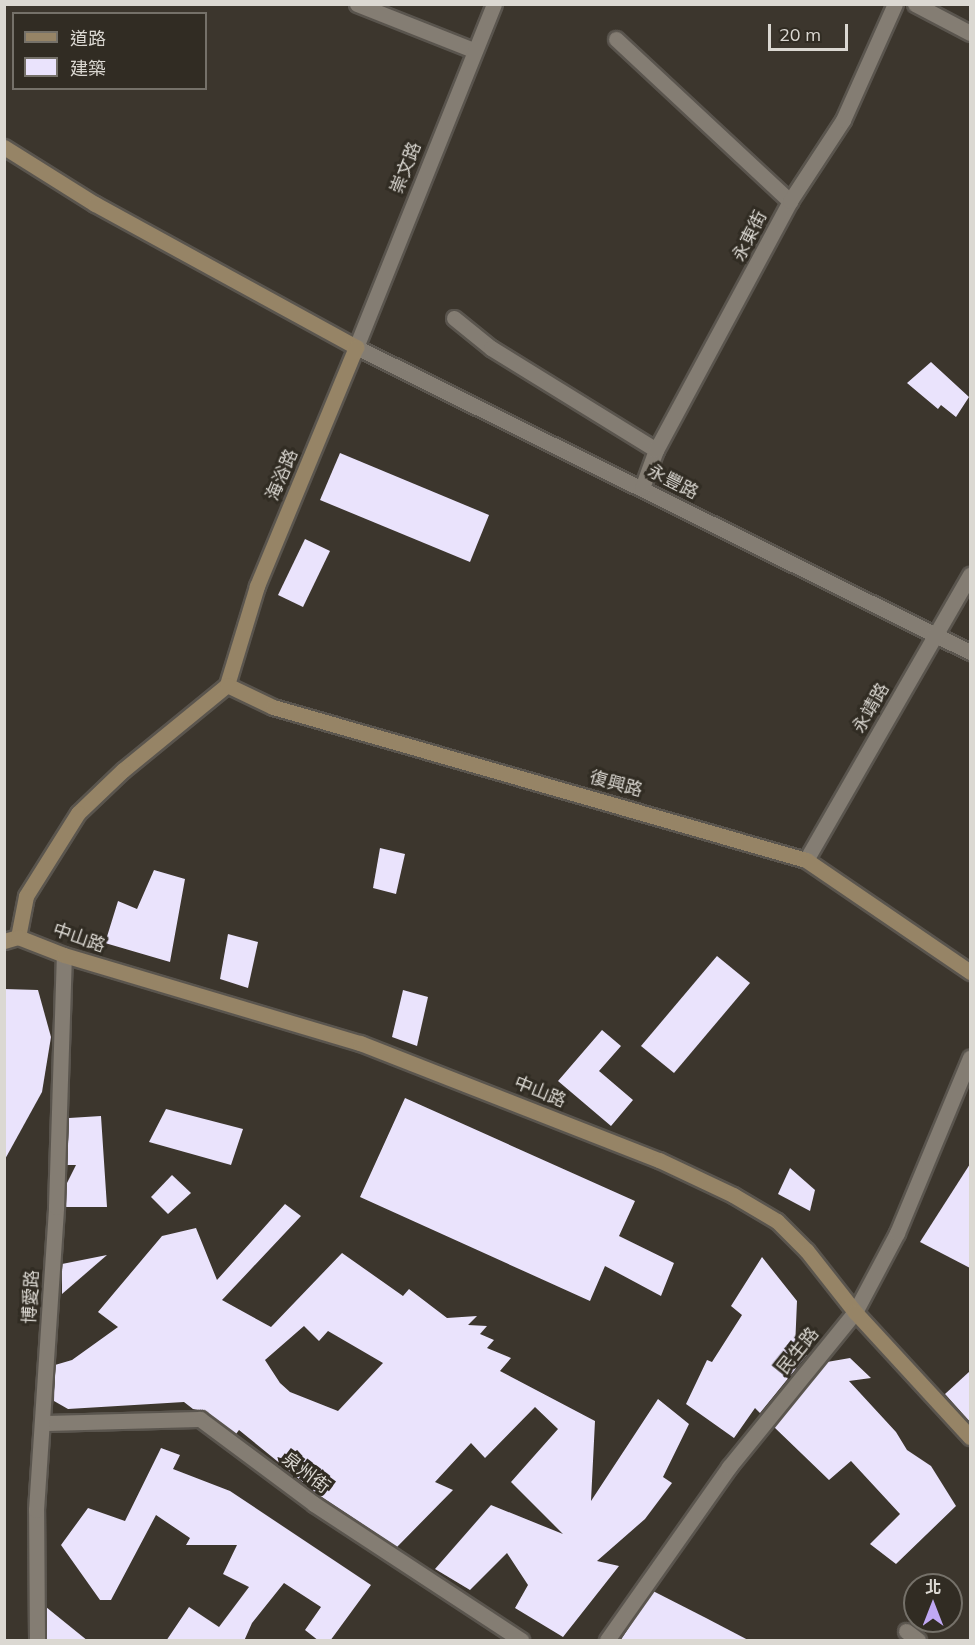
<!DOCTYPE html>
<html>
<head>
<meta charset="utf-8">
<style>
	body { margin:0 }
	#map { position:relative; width:975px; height:1645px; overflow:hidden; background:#3c362d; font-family:Mulish,"Noto Sans TC",sans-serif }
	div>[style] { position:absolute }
	.building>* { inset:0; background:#eae3fc }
	.roads { filter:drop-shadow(2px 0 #5a554e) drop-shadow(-2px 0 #5a554e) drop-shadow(0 2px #5a554e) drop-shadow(0 -2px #5a554e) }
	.street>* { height:15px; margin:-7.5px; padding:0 7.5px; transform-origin:7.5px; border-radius:7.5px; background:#847d73 }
	.secondary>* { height:15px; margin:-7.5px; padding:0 7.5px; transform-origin:7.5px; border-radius:7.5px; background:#968466 }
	span { translate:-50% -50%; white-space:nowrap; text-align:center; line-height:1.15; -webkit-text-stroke:6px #312c23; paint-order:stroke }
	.street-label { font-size:18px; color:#dbd8d2 }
	.frame { position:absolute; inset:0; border:6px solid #dbd8d2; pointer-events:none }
	.legend { position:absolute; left:12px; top:12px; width:195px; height:78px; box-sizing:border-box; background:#312c23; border:2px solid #757169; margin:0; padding:8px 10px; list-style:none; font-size:18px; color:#dbd8d2 }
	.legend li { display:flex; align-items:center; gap:12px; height:30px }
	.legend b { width:30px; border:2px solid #757169 }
	.north { position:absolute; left:903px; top:1573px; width:60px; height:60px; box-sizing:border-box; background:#312c23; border:2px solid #757169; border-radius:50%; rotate:0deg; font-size:16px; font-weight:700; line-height:24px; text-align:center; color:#dbd8d2 }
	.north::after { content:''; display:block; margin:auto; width:21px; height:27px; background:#c0a8f4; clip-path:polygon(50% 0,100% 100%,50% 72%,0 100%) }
	.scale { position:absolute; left:768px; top:24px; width:80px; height:27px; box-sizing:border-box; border:3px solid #dbd8d2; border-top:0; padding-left:8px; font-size:18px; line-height:21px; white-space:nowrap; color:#dbd8d2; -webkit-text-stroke:4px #312c23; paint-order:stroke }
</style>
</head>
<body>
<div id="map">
	<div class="building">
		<i style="clip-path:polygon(931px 362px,969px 397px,956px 417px,941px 405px,938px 409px,907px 383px)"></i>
		<i style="clip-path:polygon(340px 453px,489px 515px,470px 562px,320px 500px)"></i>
		<i style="clip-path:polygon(305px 539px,330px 551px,303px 607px,278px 595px)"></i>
		<i style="clip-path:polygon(380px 848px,405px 854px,396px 894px,373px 888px)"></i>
		<i style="clip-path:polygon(154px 870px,185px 879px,170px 962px,105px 943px,118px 901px,137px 909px)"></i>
		<i style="clip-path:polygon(228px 934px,258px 942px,248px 988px,220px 979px)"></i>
		<i style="clip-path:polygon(717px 956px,750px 983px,674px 1073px,641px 1046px)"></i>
		<i style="clip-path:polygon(4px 989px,38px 990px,51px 1037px,42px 1092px,4px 1161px)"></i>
		<i style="clip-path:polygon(403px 990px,428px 997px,417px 1046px,392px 1037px)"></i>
		<i style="clip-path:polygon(602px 1030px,621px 1046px,599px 1071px,633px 1100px,611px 1126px,558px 1081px)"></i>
		<i style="clip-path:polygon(405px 1098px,635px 1201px,619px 1236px,674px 1263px,661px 1296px,605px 1266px,590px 1301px,360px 1197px)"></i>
		<i style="clip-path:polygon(166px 1109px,243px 1129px,231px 1165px,149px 1142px)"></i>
		<i style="clip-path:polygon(101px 1116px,107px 1207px,66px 1207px,66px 1185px,76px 1165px,67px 1165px,69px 1118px)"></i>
		<i style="clip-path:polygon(970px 1164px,970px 1268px,920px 1242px)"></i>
		<i style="clip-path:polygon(790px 1168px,815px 1190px,810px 1211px,778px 1194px)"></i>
		<i style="clip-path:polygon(172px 1175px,191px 1193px,168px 1214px,151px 1197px)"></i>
		<i style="clip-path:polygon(evenodd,285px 1204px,301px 1216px,222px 1300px,271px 1327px,342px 1253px,403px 1296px,409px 1289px,447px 1318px,477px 1316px,468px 1325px,487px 1326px,480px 1334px,494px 1340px,487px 1348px,511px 1358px,500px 1371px,595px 1421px,591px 1501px,658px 1399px,689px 1424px,663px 1477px,672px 1483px,645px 1519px,597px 1561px,619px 1566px,563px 1637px,515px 1608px,528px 1585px,507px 1553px,470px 1590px,435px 1569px,491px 1505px,563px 1534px,511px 1482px,558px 1429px,535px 1407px,485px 1458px,471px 1443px,435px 1482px,453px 1490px,397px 1547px,320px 1496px,239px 1430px,236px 1434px,205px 1411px,193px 1409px,184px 1402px,68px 1409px,54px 1401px,55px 1365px,72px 1360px,118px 1327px,98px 1312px,162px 1236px,196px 1228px,217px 1280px,285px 1204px,304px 1326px,319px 1341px,328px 1331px,383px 1363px,338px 1411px,290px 1392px,280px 1383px,265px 1360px,304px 1326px)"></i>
		<i style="clip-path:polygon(107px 1255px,62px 1294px,62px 1264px)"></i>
		<i style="clip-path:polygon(762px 1257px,797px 1301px,795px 1348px,807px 1355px,760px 1413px,755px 1408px,734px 1438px,686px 1404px,707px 1360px,712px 1362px,742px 1315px,731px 1306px)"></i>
		<i style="clip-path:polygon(850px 1358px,871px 1378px,849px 1381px,896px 1432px,907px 1450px,931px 1466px,956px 1506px,896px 1564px,870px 1544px,900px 1514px,851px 1461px,829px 1480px,774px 1427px,827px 1362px)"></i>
		<i style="clip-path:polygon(970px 1371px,970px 1422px,945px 1394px)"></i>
		<i style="clip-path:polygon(161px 1448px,180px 1455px,173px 1469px,230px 1491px,371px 1585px,330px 1641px,319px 1641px,305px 1630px,321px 1607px,284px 1583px,252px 1623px,244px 1641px,166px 1641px,189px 1607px,219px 1627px,249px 1587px,223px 1574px,237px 1545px,186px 1545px,190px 1538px,156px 1515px,111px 1600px,100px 1600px,61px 1545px,88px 1508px,125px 1521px)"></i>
		<i style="clip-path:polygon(653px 1591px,706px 1618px,750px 1641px,620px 1641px)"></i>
		<i style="clip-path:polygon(46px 1607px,88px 1641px,47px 1641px)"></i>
	</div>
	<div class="roads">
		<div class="street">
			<i style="left:357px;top:4px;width:125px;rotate:21.6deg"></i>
			<i style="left:494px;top:4px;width:370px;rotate:111.9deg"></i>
			<i style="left:356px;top:347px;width:686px;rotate:26.42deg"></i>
			<i style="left:915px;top:4px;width:62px;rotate:27.8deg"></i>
			<i style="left:616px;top:39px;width:238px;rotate:43deg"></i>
			<i style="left:454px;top:318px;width:48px;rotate:39deg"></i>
			<i style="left:491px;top:348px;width:194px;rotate:31.7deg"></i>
			<i style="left:642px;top:488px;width:40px;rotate:-69.8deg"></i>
			<i style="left:656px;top:450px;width:283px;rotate:-61.7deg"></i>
			<i style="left:790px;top:201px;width:97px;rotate:-56.8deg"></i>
			<i style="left:843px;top:120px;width:127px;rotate:-65.9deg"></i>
			<i style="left:806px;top:860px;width:329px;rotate:-60.1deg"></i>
			<i style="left:44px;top:1423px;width:156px;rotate:-1.5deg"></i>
			<i style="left:200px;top:1419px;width:142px;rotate:36.7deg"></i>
			<i style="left:314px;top:1504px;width:248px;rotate:33.3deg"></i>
			<i style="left:906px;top:1631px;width:15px;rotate:37deg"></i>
			<i style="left:37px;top:1640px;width:130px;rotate:-90.4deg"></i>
			<i style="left:36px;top:1510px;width:304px;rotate:-86.2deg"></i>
			<i style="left:56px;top:1207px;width:252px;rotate:-88.2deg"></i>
			<i style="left:607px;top:1640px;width:212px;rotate:-54.8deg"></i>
			<i style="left:729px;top:1467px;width:200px;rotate:-50.9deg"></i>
			<i style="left:855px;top:1312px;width:89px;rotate:-62deg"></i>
			<i style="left:897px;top:1233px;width:190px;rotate:-67.4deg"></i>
		</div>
		<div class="secondary">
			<i style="left:4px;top:147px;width:107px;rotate:32.1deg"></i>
			<i style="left:95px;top:204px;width:298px;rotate:28.7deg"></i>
			<i style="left:356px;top:347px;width:259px;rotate:112.5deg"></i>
			<i style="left:257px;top:586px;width:103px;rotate:106.9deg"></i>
			<i style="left:227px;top:685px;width:134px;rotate:140.7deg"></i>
			<i style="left:123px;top:770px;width:62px;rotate:136.3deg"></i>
			<i style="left:78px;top:813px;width:98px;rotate:122.1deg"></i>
			<i style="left:26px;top:896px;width:42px;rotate:101deg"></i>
			<i style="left:227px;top:685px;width:51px;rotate:25.6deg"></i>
			<i style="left:273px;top:707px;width:555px;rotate:16.02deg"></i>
			<i style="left:806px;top:860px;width:199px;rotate:34.3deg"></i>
			<i style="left:4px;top:941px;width:15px;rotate:-16deg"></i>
			<i style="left:18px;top:937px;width:49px;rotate:21.4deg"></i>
			<i style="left:64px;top:955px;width:309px;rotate:16.6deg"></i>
			<i style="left:360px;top:1043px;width:321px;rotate:21.4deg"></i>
			<i style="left:659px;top:1160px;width:82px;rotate:25.3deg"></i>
			<i style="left:733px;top:1195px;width:51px;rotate:30.6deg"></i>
			<i style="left:777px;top:1221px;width:42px;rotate:45deg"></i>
			<i style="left:807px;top:1251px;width:78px;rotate:51.8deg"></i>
			<i style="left:855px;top:1312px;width:170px;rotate:47.4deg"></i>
		</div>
	</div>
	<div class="street-label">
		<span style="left:406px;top:168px;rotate:-69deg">崇文路</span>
		<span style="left:750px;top:236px;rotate:-63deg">永東街</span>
		<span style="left:282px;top:475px;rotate:-67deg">海浴路</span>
		<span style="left:673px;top:482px;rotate:27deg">永豐路</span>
		<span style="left:871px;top:708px;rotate:-60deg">永靖路</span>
		<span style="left:616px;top:784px;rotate:15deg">復興路</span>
		<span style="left:79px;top:938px;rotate:19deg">中山路</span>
		<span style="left:540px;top:1092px;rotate:22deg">中山路</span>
		<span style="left:31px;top:1297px;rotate:-87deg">博愛路</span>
		<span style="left:798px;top:1351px;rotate:-51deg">民生路</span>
		<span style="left:306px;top:1473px;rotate:37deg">泉州街</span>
	</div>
	<div class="frame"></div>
	<ul class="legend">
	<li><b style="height:8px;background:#968466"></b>道路</li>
	<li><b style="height:16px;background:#eae3fc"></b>建築</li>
	</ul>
	<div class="north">北</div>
	<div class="scale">20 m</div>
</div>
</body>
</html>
